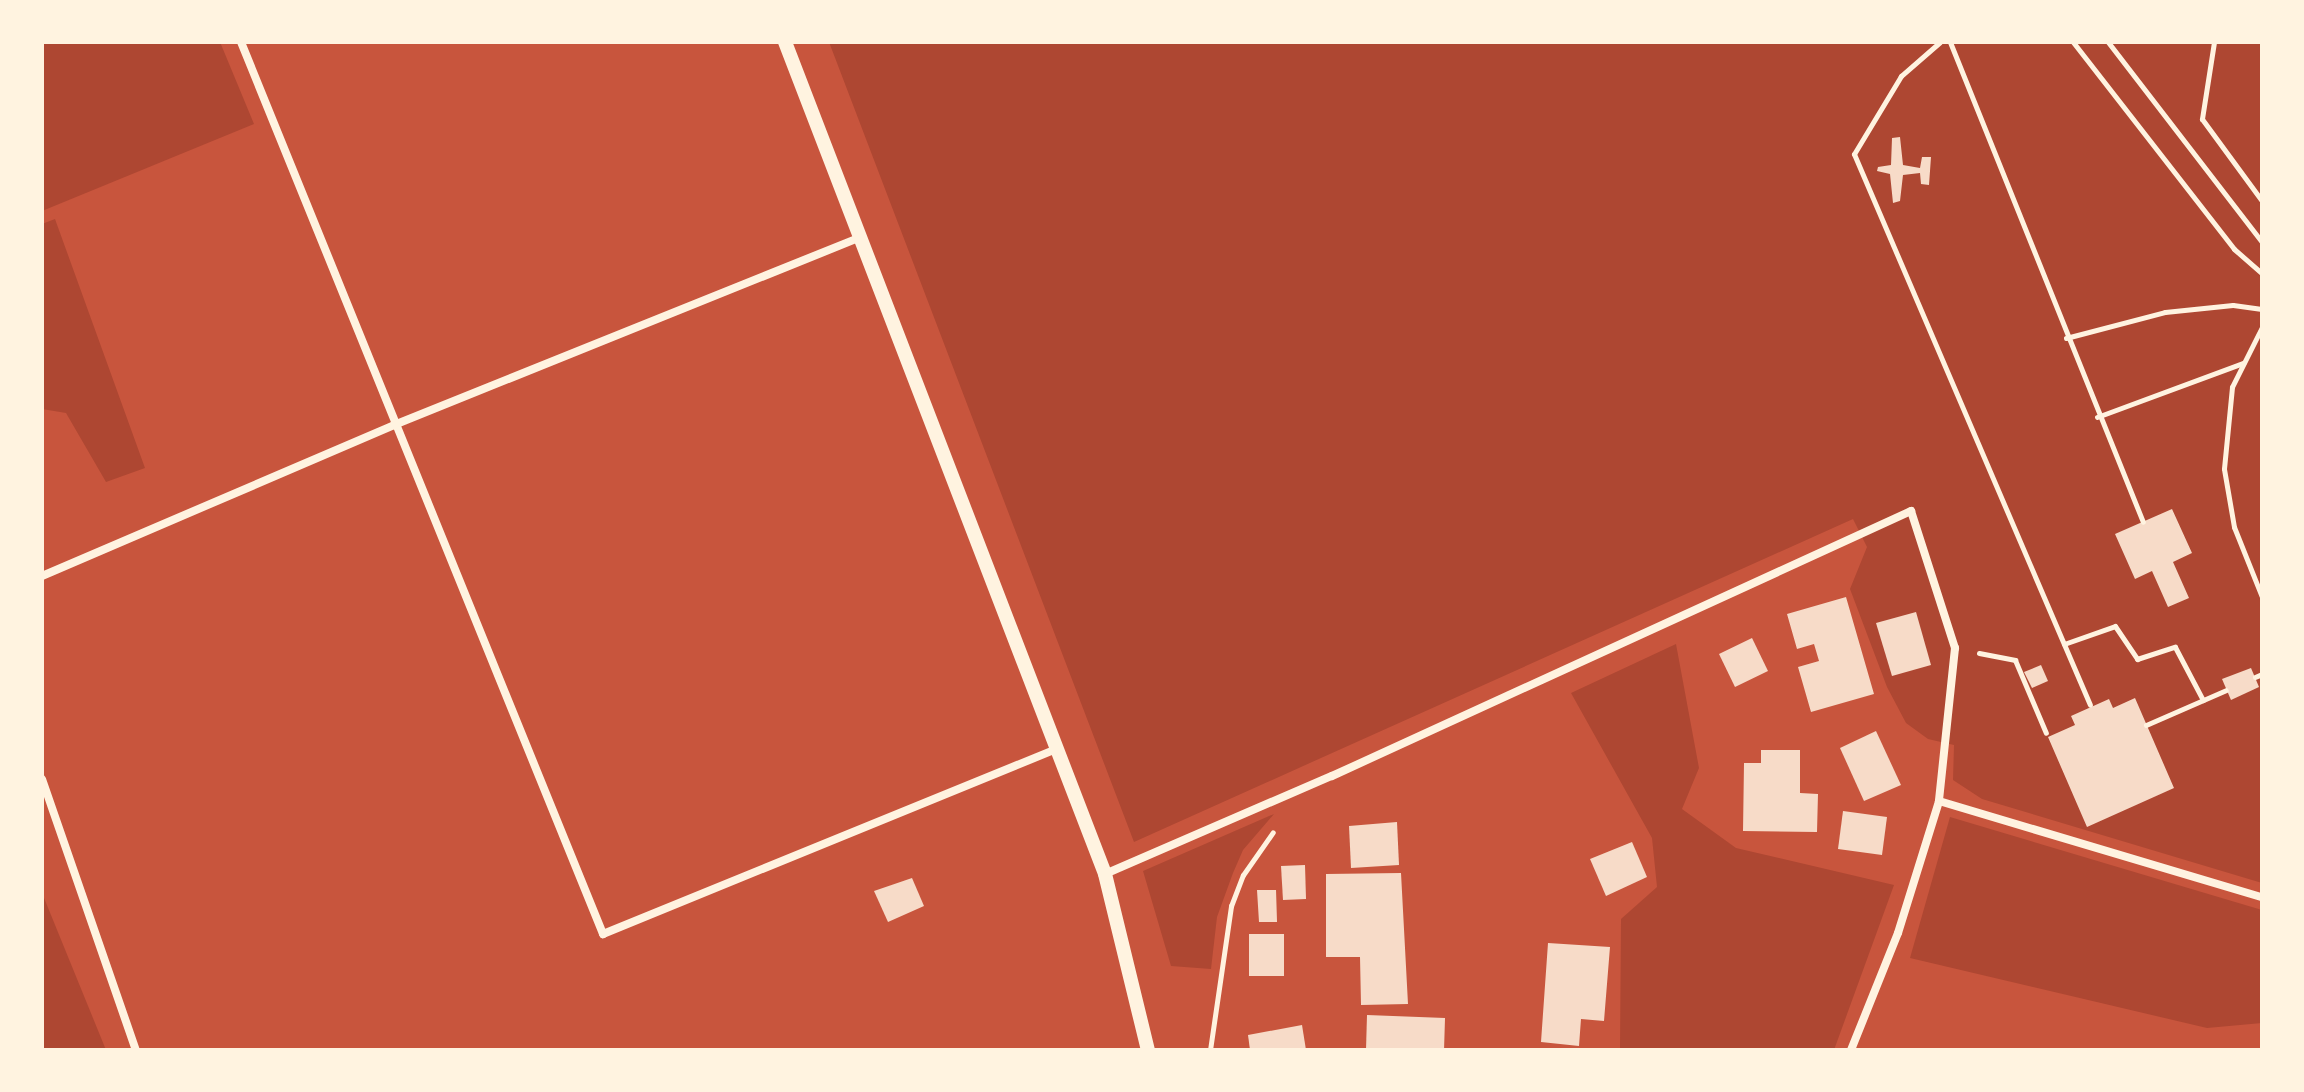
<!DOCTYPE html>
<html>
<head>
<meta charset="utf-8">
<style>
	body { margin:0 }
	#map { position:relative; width:2304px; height:1092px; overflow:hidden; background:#c8553d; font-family:"PT Sans",sans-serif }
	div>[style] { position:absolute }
	.green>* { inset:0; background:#ae4732 }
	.building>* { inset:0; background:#f7dbc8 }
	.path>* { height:5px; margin:-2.5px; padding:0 2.5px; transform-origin:2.5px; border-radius:2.5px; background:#fff3e0 }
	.minor>* { height:8px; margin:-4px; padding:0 4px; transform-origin:4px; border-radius:4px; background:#fff3e0 }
	.tertiary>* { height:14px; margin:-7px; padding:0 7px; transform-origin:7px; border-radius:7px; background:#fff3e0 }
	span { translate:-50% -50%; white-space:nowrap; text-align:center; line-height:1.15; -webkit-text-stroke:6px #fff3e0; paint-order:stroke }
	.frame { position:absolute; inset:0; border:44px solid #fff3e0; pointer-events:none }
</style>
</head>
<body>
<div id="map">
	<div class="green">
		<i style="clip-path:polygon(42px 42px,220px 42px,254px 124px,42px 211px)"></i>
		<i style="clip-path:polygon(829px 42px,2262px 42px,2262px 883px,1982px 799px,1953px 780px,1954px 745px,1928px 739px,1906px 723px,1887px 687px,1850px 589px,1867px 547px,1853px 519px,1134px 842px)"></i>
		<i style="clip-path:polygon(55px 219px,145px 468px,106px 482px,66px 413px,42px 409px,42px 224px)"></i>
		<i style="clip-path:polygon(1676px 644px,1699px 768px,1682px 809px,1736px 848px,1894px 885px,1834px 1050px,1620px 1050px,1621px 919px,1657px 887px,1652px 838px,1571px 693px)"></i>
		<i style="clip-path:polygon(1274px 814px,1243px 850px,1233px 873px,1217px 917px,1211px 969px,1171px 966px,1143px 871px)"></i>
		<i style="clip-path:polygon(1950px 817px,2262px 910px,2262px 1023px,2207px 1028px,1910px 958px)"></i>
		<i style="clip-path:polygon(42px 893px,106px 1050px,42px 1050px)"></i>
	</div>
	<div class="building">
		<i style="clip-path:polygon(1900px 137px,1903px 165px,1920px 168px,1922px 157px,1931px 157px,1929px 185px,1921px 184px,1920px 173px,1903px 175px,1900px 201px,1893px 203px,1890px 174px,1877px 171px,1878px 167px,1891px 165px,1892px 138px)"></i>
		<i style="clip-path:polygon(2172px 509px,2192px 553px,2173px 562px,2189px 598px,2168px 607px,2152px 571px,2135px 579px,2115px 534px)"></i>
		<i style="clip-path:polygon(1846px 597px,1874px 694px,1811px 712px,1798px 667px,1819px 661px,1814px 644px,1797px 649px,1787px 614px)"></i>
		<i style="clip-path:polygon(1916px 612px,1931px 665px,1892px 676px,1876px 623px)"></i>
		<i style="clip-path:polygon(1752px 638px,1768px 671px,1735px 687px,1719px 654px)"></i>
		<i style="clip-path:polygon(2041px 665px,2048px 681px,2032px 688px,2024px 672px)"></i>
		<i style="clip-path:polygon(2251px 668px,2259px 687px,2231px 700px,2222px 679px)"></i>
		<i style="clip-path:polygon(2135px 698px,2174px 788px,2087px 827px,2048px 737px,2075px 725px,2071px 716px,2109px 699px,2113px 708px)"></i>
		<i style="clip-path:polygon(1876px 731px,1901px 785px,1864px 801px,1840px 748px)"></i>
		<i style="clip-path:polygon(1761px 750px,1800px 750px,1800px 793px,1818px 794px,1817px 832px,1743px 831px,1744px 763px,1761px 763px)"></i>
		<i style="clip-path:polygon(1843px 811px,1887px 817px,1882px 855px,1838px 849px)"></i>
		<i style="clip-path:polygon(1397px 822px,1399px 865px,1351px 868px,1349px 826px)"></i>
		<i style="clip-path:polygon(1632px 842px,1647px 877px,1606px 896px,1590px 859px)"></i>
		<i style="clip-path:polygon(1305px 865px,1306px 899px,1283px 900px,1281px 866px)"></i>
		<i style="clip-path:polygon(1401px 873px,1408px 1004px,1361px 1005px,1360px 957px,1326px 957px,1326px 874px)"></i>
		<i style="clip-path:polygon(912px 878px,924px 906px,888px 922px,874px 891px)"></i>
		<i style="clip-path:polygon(1257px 890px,1276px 890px,1277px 922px,1259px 922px)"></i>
		<i style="clip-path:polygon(1249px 934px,1284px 934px,1284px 976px,1249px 976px)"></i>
		<i style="clip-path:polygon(1548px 943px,1610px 947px,1604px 1021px,1581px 1019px,1579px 1046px,1541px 1042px)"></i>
		<i style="clip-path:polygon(1367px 1015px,1445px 1018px,1444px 1050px,1366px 1050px)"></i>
		<i style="clip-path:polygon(1302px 1025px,1306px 1050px,1250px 1050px,1248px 1035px)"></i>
	</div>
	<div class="path">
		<i style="left:1940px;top:42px;width:52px;rotate:138.9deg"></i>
		<i style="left:1901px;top:76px;width:91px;rotate:121.1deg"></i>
		<i style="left:1854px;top:154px;width:599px;rotate:66.81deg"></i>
		<i style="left:1950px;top:42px;width:517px;rotate:68.1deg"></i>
		<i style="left:2073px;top:42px;width:262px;rotate:52.1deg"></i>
		<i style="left:2234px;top:249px;width:37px;rotate:41deg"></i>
		<i style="left:2108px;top:42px;width:252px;rotate:52.4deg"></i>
		<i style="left:2214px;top:42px;width:78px;rotate:98.9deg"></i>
		<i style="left:2202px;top:119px;width:102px;rotate:53.8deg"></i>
		<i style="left:2262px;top:327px;width:67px;rotate:116.6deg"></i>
		<i style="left:2232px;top:387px;width:82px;rotate:95.6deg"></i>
		<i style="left:2224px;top:469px;width:59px;rotate:80.2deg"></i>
		<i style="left:2234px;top:527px;width:75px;rotate:68.2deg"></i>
		<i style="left:2066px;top:338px;width:102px;rotate:-14.7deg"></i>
		<i style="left:2165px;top:312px;width:68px;rotate:-5.9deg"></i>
		<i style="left:2233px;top:305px;width:29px;rotate:8deg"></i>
		<i style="left:2097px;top:417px;width:156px;rotate:-20.3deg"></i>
		<i style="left:2064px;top:644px;width:54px;rotate:-19.4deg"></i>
		<i style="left:2115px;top:626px;width:40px;rotate:56deg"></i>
		<i style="left:2137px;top:659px;width:40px;rotate:-18deg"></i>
		<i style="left:2175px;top:647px;width:60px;rotate:62.2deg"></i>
		<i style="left:1979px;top:653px;width:37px;rotate:11deg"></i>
		<i style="left:2015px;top:660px;width:79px;rotate:67deg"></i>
		<i style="left:2255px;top:677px;width:8px;rotate:-23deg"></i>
		<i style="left:2146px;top:725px;width:87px;rotate:-23.6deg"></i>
		<i style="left:1210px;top:1050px;width:146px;rotate:-81.7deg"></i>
		<i style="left:1231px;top:906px;width:33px;rotate:-69deg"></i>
		<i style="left:1243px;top:875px;width:52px;rotate:-55.1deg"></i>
	</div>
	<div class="minor">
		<i style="left:241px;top:42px;width:963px;rotate:67.91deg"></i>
		<i style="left:603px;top:934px;width:488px;rotate:-22.2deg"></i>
		<i style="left:42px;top:576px;width:383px;rotate:-23.2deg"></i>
		<i style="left:394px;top:425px;width:503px;rotate:-21.93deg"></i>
		<i style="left:42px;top:779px;width:287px;rotate:70.9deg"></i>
		<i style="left:1105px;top:874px;width:247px;rotate:-23.4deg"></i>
		<i style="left:1332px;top:776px;width:637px;rotate:-24.59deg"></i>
		<i style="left:1911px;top:511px;width:144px;rotate:72.2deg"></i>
		<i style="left:1955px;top:648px;width:154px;rotate:96deg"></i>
		<i style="left:1939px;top:801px;width:337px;rotate:16.6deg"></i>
		<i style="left:1851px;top:1050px;width:126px;rotate:-68.1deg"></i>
		<i style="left:1898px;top:933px;width:138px;rotate:-72.7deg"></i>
	</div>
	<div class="tertiary">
		<i style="left:785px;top:42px;width:891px;rotate:68.96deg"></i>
		<i style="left:1105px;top:874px;width:181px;rotate:76.3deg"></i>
	</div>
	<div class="frame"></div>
</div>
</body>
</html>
